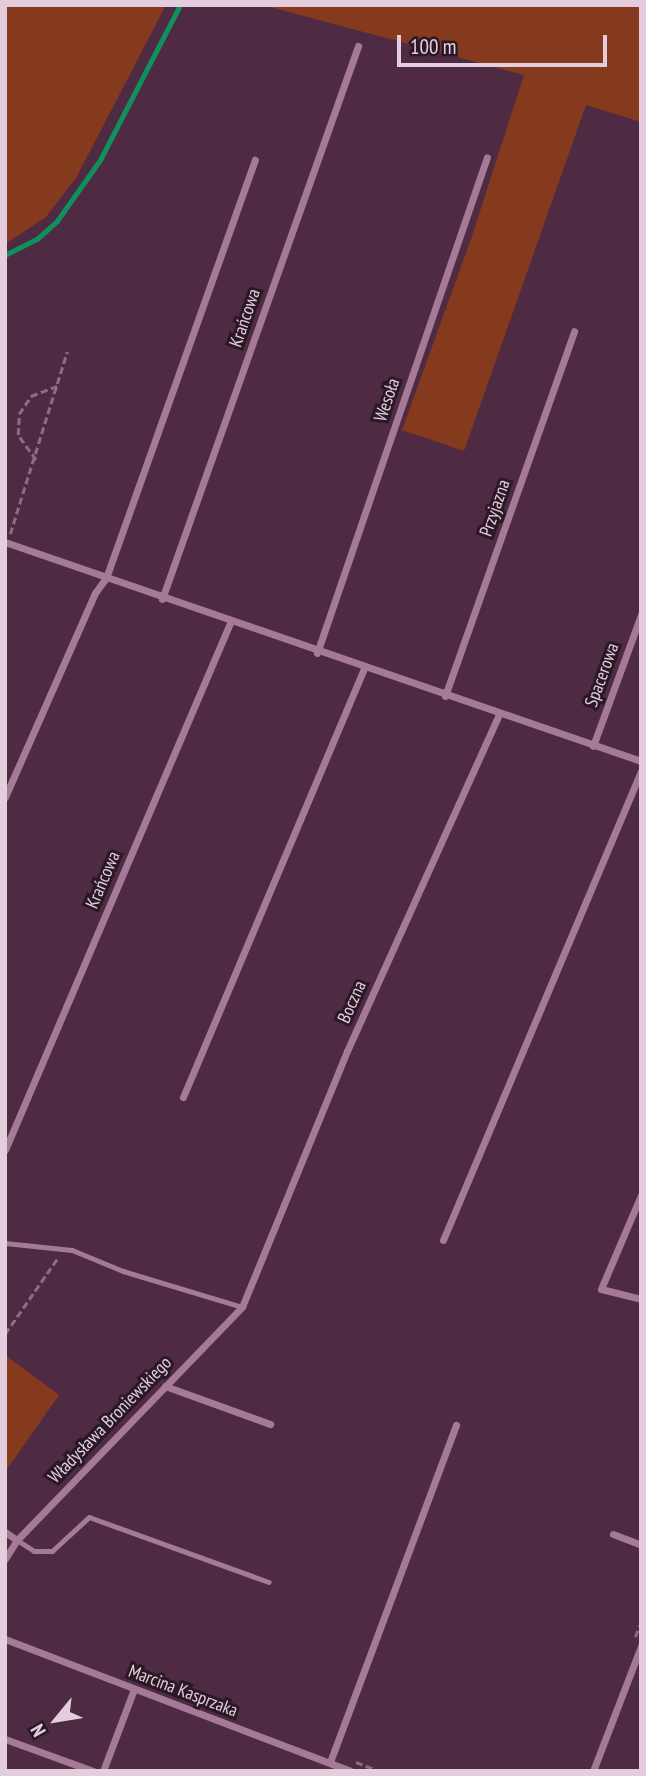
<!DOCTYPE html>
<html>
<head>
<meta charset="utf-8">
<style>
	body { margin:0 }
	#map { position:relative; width:646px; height:1776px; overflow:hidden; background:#4f2a43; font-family:"PT Sans Narrow",sans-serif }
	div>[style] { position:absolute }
	.green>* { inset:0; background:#853a1e }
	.stream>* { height:4.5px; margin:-2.25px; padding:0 2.25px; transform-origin:2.25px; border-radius:2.25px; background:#10905f }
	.path>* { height:2.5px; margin-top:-1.25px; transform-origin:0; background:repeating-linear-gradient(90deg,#8b6c81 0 7px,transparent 0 10.5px) }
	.lane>* { height:5px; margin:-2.5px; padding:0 2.5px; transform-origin:2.5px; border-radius:2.5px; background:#a57a96 }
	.street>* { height:7px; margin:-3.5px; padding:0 3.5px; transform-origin:3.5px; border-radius:3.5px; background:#a57a96 }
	span { translate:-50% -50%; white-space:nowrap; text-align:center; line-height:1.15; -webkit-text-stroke:6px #2a1925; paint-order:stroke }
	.street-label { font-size:18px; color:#e4cddc }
	.frame { position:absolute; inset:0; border:7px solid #e4cddc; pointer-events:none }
	.north { position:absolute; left:21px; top:1685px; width:70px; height:70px; -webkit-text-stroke:5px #2a1925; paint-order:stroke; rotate:240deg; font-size:19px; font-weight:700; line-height:28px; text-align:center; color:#e4cddc }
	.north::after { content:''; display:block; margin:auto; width:24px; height:32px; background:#e4cddc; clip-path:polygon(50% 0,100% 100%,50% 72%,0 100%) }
	.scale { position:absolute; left:397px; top:35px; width:210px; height:32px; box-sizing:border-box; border:4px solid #e4cddc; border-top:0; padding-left:9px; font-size:21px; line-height:24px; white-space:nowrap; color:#e4cddc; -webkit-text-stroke:5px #2a1925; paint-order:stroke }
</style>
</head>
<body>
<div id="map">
	<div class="green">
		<i style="clip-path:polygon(5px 5px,166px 5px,76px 178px,46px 217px,5px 244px)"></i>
		<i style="clip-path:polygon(263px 5px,641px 5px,641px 122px,586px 105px,464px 451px,402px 430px,472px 236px,524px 75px)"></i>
		<i style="clip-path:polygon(5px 1355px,59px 1395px,5px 1472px)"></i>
	</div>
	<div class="stream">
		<i style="left:5px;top:255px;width:36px;rotate:-27deg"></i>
		<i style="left:37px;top:239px;width:27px;rotate:-42deg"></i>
		<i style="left:57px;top:221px;width:75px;rotate:-54.8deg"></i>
		<i style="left:100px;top:160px;width:174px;rotate:-62.7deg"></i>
	</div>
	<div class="path">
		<i style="left:36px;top:460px;width:31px;rotate:-126deg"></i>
		<i style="left:18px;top:435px;width:21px;rotate:-87deg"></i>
		<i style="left:19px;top:414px;width:22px;rotate:-56deg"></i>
		<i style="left:31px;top:396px;width:28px;rotate:-21deg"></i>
		<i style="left:10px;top:534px;width:191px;rotate:-72.6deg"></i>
		<i style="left:5px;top:1334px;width:91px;rotate:-55.3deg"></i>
		<i style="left:635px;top:1637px;width:16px;rotate:-68deg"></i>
		<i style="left:356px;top:1762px;width:26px;rotate:21deg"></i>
	</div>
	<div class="lane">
		<i style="left:5px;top:1243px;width:67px;rotate:6deg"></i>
		<i style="left:72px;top:1250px;width:55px;rotate:22.4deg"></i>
		<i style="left:123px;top:1271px;width:124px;rotate:16.8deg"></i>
		<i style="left:17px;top:1540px;width:20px;rotate:33deg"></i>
		<i style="left:34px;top:1551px;width:18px"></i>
		<i style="left:52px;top:1551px;width:50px;rotate:-42.6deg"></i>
		<i style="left:89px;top:1517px;width:191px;rotate:19.9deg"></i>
	</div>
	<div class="street">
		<i style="left:5px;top:542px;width:673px;rotate:19deg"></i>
		<i style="left:162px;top:599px;width:587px;rotate:-70.48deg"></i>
		<i style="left:317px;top:653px;width:524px;rotate:-71.08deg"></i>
		<i style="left:445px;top:696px;width:387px;rotate:-70.5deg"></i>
		<i style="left:593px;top:746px;width:140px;rotate:-69.9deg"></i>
		<i style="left:5px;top:797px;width:223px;rotate:-66.2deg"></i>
		<i style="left:95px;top:593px;width:19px;rotate:-54deg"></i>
		<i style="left:106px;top:578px;width:444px;rotate:-70.4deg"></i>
		<i style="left:183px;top:1097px;width:465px;rotate:-67.1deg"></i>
		<i style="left:5px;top:1150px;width:573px;rotate:-66.88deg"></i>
		<i style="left:641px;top:1195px;width:102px;rotate:113.1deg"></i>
		<i style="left:601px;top:1289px;width:41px;rotate:14deg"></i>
		<i style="left:443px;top:1240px;width:509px;rotate:-67.11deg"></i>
		<i style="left:165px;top:1386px;width:112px;rotate:19.9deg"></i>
		<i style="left:5px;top:1532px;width:14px;rotate:34deg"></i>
		<i style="left:613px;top:1534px;width:30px;rotate:21deg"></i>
		<i style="left:5px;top:1559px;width:22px;rotate:-58deg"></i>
		<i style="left:17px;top:1540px;width:324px;rotate:-46deg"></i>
		<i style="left:242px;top:1307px;width:277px;rotate:-67.7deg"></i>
		<i style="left:347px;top:1051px;width:369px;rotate:-65.7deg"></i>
		<i style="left:5px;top:1639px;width:369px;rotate:20.9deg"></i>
		<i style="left:5px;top:1739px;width:94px;rotate:20deg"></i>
		<i style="left:330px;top:1762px;width:360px;rotate:-69.5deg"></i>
		<i style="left:103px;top:1771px;width:88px;rotate:-69.3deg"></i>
		<i style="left:593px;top:1771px;width:134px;rotate:-69deg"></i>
	</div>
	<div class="street-label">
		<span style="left:245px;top:318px;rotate:-71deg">Krańcowa</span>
		<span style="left:387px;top:400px;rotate:-71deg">Wesoła</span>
		<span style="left:495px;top:508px;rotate:-71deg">Przyjazna</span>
		<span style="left:602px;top:675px;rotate:-70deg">Spacerowa</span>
		<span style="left:103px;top:880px;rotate:-67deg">Krańcowa</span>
		<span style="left:352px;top:1002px;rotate:-66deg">Boczna</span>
		<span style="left:110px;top:1420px;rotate:-46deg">Władysława Broniewskiego</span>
		<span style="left:183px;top:1691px;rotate:21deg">Marcina Kasprzaka</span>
	</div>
	<div class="frame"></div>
	<div class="north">N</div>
	<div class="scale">100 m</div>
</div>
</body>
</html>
